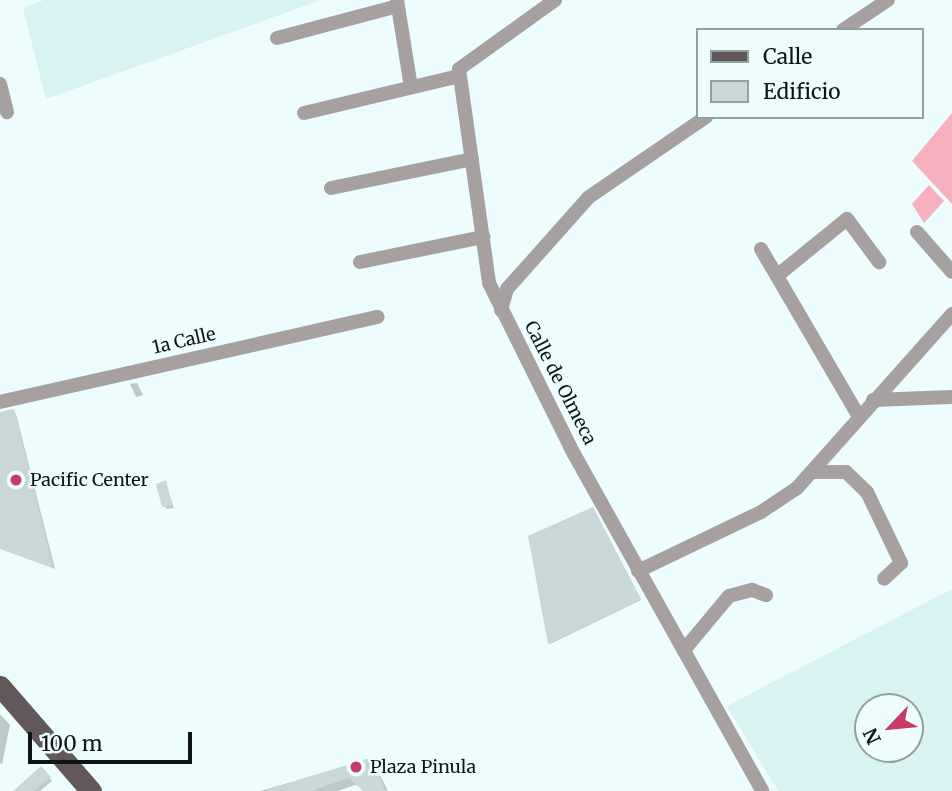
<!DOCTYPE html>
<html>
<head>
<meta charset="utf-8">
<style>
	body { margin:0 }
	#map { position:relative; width:952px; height:791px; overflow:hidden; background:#edfcfc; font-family:Merriweather,serif }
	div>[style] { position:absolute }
	.built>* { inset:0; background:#d9f2f2 }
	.green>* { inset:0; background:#f7b0be }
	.shadow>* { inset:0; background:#0003 }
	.building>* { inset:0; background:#c8d7d7 }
	.street>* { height:14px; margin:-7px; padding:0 7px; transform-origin:7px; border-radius:7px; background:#a6a0a1 }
	.primary>* { height:21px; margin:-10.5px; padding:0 10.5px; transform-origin:10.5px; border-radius:10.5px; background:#625759 }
	.dots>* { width:19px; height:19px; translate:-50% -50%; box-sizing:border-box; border:4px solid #edfcfc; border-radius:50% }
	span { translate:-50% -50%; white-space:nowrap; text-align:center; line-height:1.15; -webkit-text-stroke:5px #edfcfc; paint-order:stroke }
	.street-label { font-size:18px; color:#0f1515 }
	.poi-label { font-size:18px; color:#0f1515 }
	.left { translate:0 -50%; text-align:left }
	.legend { position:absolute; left:696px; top:28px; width:228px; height:91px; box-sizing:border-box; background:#edfcfc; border:2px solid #94a0a0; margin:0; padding:9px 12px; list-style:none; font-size:21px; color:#0f1515 }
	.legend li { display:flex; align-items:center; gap:14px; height:35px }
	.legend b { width:35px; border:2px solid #94a0a0 }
	.north { position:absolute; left:854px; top:693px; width:70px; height:70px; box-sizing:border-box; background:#edfcfc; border:2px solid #94a0a0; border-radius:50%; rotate:244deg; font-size:19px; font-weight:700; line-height:28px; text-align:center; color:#0f1515 }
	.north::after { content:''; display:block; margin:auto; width:24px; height:32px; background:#c83a67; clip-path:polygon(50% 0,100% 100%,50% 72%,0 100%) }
	.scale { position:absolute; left:28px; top:732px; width:164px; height:32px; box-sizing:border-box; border:4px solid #0f1515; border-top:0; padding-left:9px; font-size:21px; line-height:24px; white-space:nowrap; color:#0f1515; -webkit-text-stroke:5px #edfcfc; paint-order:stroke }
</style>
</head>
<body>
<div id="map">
	<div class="built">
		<i style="clip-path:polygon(44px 0,321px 0,46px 99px,23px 8px)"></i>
		<i style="clip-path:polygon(evenodd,952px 589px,952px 791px,778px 791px,727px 706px,952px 589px,868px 707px,910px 707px,910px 749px,868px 749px,868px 707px)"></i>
	</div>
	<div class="green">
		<i style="clip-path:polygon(952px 113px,952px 204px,912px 161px)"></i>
		<i style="clip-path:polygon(929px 185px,944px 201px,924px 223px,912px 204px)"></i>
	</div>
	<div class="shadow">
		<i style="clip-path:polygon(137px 383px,143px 395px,136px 397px,130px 384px)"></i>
		<i style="clip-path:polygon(13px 411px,16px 414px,55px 569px,0 548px,0 414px)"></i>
		<i style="clip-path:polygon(165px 482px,174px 508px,167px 509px,164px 506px)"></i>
		<i style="clip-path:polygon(593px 510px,641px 600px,550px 644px,550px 643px)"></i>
		<i style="clip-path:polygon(0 714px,10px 725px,2px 764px,0 763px)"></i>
		<i style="clip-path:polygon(372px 759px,388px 791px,355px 785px,338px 791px,260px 791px)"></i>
		<i style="clip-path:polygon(41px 768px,52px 781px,40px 791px,15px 791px)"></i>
	</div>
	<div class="building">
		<i style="clip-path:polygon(14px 409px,53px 568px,0 549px,0 412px)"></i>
		<i style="clip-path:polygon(166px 480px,172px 505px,162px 507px,156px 484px)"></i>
		<i style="clip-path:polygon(593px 507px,641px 599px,548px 644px,528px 536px)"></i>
		<i style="clip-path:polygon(373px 757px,385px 791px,363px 791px,349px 778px,310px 791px,263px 791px)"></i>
		<i style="clip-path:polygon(41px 766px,51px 777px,34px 791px,13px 791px)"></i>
	</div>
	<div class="street">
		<i style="left:397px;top:0;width:88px;rotate:80.9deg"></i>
		<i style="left:555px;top:0;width:118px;rotate:144.3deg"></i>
		<i style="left:459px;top:69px;width:216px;rotate:82deg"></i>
		<i style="left:489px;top:283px;width:191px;rotate:63.6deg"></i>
		<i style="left:574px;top:454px;width:386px;rotate:60.8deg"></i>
		<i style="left:843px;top:30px;width:54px;rotate:-33.7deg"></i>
		<i style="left:277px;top:38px;width:125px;rotate:-14.8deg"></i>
		<i style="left:0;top:84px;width:29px;rotate:76deg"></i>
		<i style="left:304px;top:113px;width:159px;rotate:-13.4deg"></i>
		<i style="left:331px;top:188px;width:144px;rotate:-11.6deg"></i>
		<i style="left:917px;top:232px;width:53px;rotate:48.8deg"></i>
		<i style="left:761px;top:249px;width:192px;rotate:59.7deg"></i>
		<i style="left:360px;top:262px;width:126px;rotate:-11.5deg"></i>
		<i style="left:778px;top:275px;width:89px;rotate:-39.1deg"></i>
		<i style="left:847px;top:219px;width:54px;rotate:53.3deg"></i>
		<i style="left:501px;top:310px;width:22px;rotate:-74deg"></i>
		<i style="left:507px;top:289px;width:123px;rotate:-48.3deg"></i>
		<i style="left:589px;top:197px;width:142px;rotate:-34.4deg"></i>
		<i style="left:873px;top:400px;width:79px;rotate:-2.2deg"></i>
		<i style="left:0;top:402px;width:387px;rotate:-12.7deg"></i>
		<i style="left:813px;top:472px;width:33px"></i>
		<i style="left:846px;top:472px;width:29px;rotate:44deg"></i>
		<i style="left:867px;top:492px;width:79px;rotate:64.4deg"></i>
		<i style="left:901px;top:563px;width:23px;rotate:137deg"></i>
		<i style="left:638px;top:571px;width:136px;rotate:-25.6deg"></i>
		<i style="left:761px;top:512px;width:43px;rotate:-33.7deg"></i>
		<i style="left:797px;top:488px;width:233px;rotate:-48.3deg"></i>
		<i style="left:684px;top:650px;width:70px;rotate:-50.2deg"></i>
		<i style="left:729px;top:596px;width:24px;rotate:-15deg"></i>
		<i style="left:752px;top:590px;width:15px;rotate:20deg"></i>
	</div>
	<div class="primary">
		<i style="left:0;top:686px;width:139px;rotate:49.1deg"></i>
	</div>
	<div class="dots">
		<i style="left:16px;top:480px;background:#c83a67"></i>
		<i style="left:356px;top:767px;background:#c83a67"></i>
	</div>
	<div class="street-label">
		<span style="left:184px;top:341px;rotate:-13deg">1a Calle</span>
		<span style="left:560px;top:383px;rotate:63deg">Calle de Olmeca</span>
	</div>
	<div class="poi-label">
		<span class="left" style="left:30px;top:480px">Pacific Center</span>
		<span class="left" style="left:370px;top:767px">Plaza Pinula</span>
	</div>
	<ul class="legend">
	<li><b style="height:9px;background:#625759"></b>Calle</li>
	<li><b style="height:19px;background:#c8d7d7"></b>Edificio</li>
	</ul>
	<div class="north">N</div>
	<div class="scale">100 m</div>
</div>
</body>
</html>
